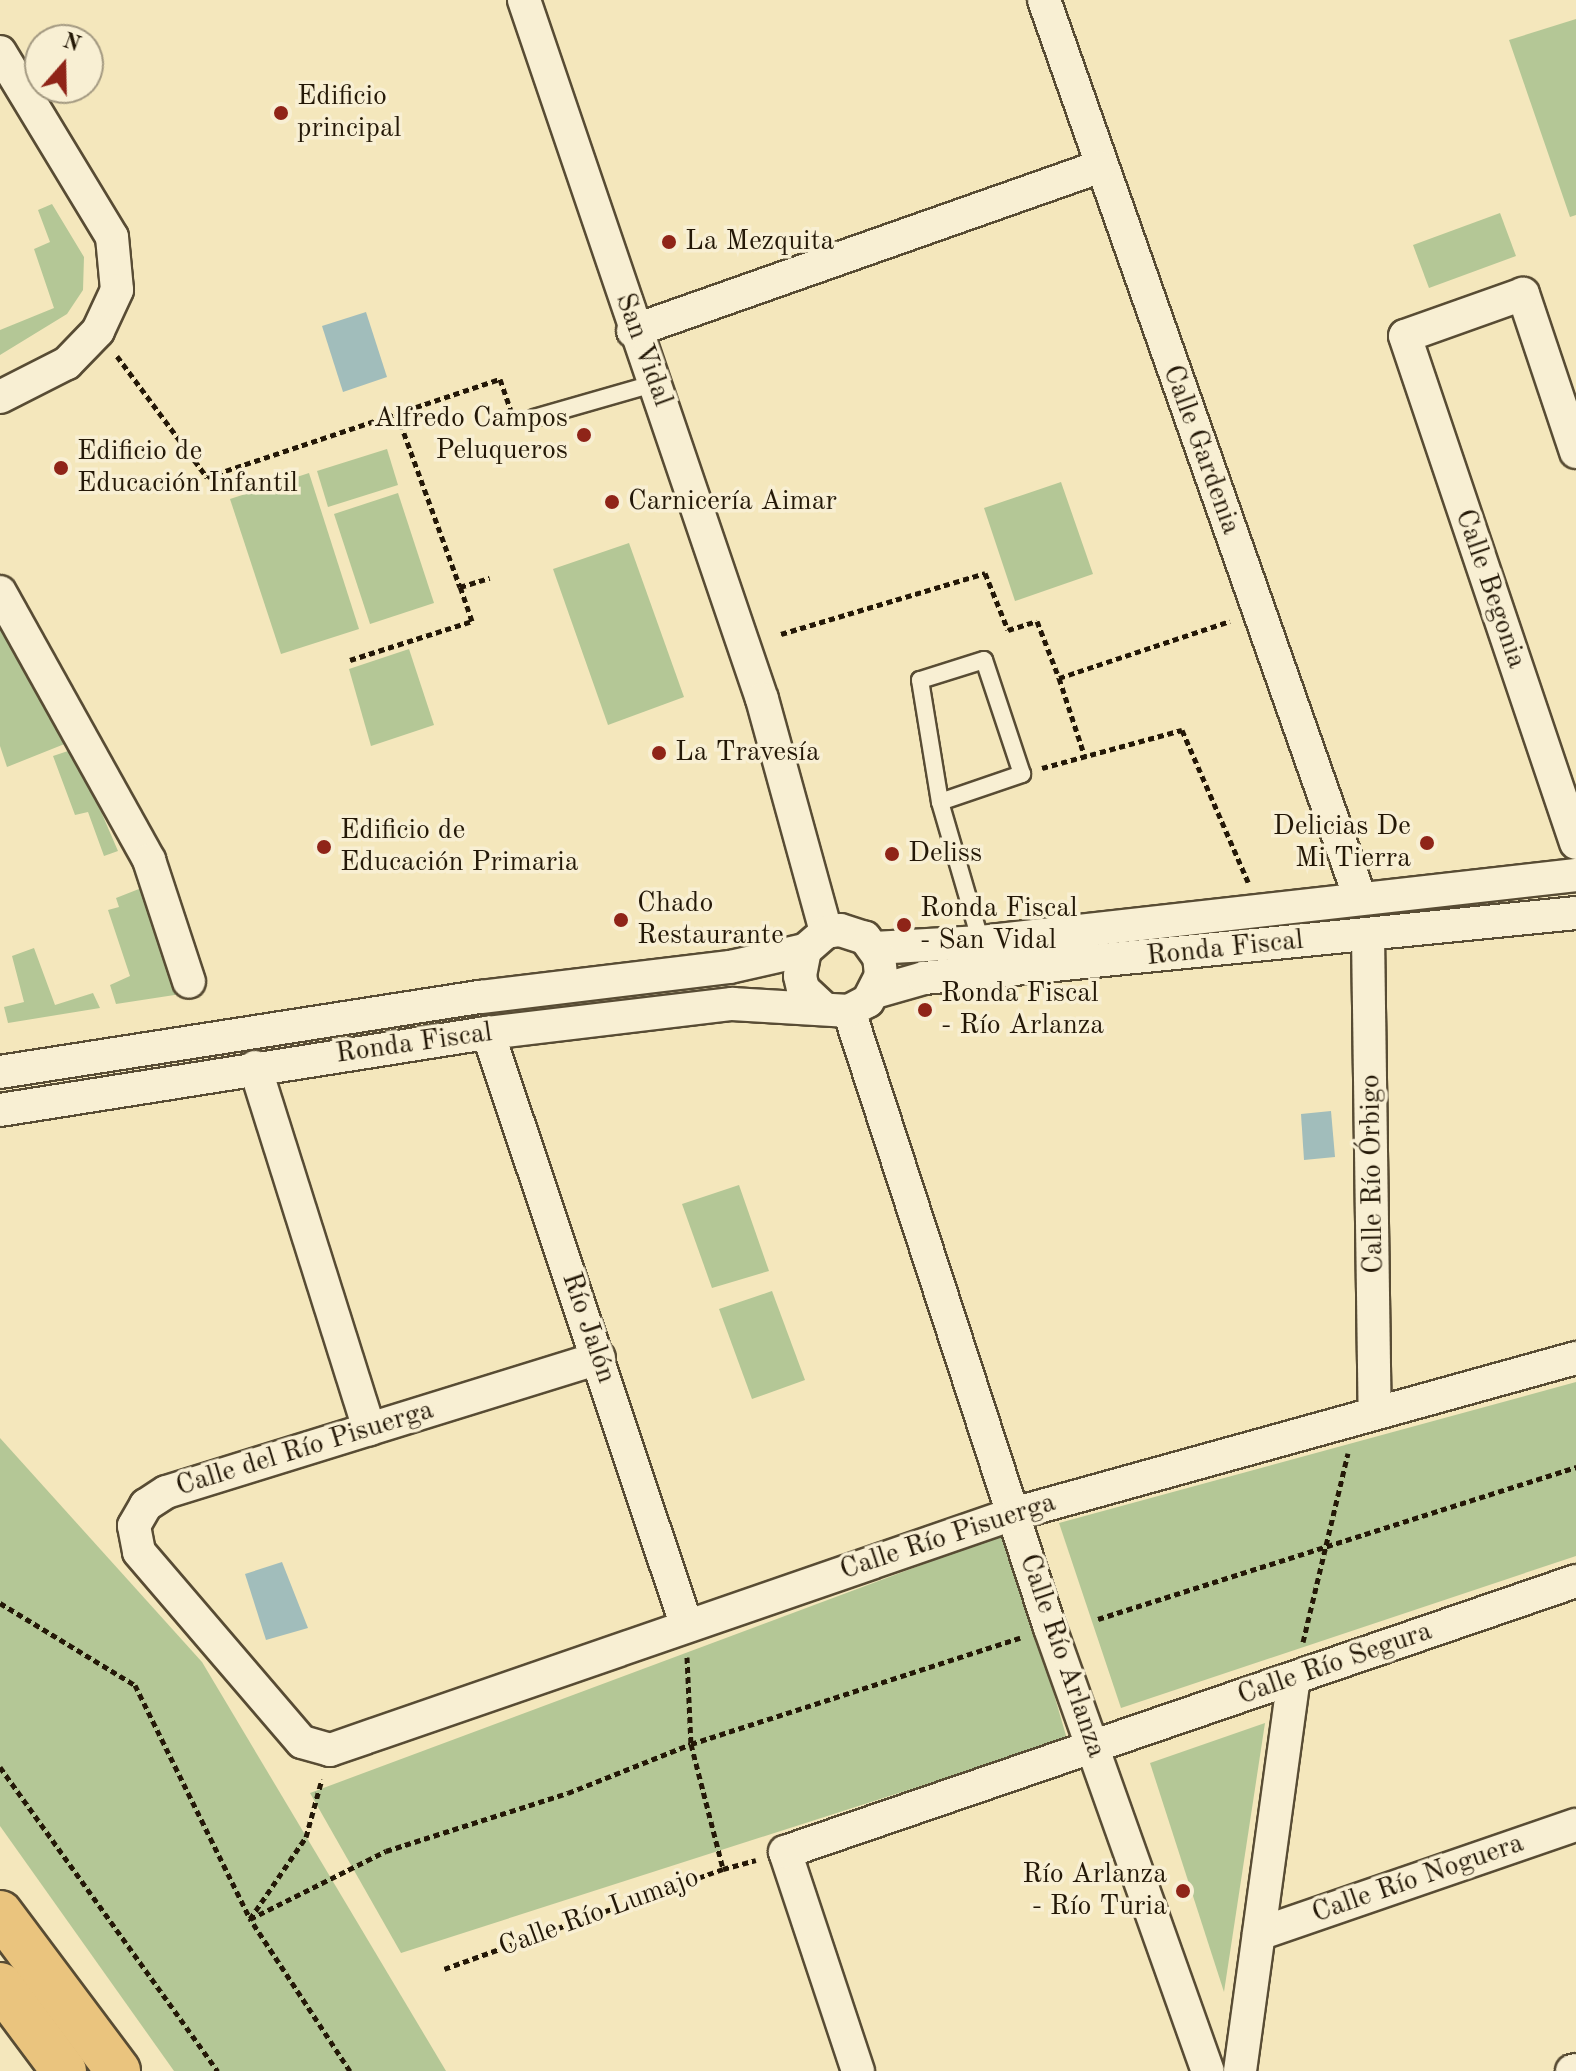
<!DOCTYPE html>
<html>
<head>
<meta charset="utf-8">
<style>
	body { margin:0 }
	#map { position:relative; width:1576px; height:2071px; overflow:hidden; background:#f4e7bc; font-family:"Old Standard TT",serif }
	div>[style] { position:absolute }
	.green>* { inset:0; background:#b4c796 }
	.water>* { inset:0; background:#a1bdbb }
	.path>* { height:5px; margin-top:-2.5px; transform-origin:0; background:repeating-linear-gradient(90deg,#241807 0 6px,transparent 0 10px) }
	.roads { filter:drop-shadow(2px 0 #584c34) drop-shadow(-2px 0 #584c34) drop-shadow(0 2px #584c34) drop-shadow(0 -2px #584c34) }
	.lane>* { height:16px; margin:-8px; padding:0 8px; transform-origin:8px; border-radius:8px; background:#f8efd3 }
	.street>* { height:32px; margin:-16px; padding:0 16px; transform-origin:16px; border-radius:16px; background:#f8efd3 }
	.primary>* { height:44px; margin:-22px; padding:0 22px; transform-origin:22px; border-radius:22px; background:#eac47e }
	.dots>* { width:22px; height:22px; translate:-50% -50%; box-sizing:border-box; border:4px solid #f8efd3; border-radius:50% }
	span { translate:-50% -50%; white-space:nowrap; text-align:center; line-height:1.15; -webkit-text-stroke:7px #f8efd3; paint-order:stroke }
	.poi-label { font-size:28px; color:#241807 }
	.left { translate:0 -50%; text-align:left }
	.right { translate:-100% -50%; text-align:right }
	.street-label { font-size:28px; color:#241807 }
	.north { position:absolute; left:24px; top:24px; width:80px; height:80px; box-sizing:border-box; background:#f8efd3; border:2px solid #a39981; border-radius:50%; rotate:20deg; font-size:22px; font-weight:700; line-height:32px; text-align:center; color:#241807 }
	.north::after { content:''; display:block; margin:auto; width:28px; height:36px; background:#8f2418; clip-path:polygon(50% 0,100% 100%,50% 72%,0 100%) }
</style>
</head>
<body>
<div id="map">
	<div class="green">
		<i style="clip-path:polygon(1576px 19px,1576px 215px,1570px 217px,1509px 40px)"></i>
		<i style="clip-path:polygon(52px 204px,84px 257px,83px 290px,67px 314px,0 355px,0 330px,54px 308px,34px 249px,50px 242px,38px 210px)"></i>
		<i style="clip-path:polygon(1500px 213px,1516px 256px,1429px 288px,1413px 245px)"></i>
		<i style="clip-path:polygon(387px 449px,398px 485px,328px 507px,317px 471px)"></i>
		<i style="clip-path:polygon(309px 473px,359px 629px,281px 654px,230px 499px)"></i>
		<i style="clip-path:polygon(1061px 482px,1093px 574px,1015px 601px,984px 508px)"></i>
		<i style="clip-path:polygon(398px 493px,434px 603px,370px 624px,334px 514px)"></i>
		<i style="clip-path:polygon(629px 543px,684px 697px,608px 725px,553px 569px)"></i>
		<i style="clip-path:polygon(0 614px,72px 741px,7px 767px,0 746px)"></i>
		<i style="clip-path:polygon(409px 649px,434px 725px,371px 746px,349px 669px)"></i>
		<i style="clip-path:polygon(74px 749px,118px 851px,104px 856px,88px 812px,75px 815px,53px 756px)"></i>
		<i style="clip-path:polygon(144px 887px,181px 994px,116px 1004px,110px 985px,130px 976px,108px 910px,119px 907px,116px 898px)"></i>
		<i style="clip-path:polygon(34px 948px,55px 1005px,93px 993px,100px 1008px,8px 1023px,4px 1007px,24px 1002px,12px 956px)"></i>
		<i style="clip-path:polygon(739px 1185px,769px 1271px,712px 1288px,682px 1204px)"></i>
		<i style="clip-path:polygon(772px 1291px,805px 1380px,752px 1399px,719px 1309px)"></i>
		<i style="clip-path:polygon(1576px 1382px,1576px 1556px,1121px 1708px,1059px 1523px)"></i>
		<i style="clip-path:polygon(0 1438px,202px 1662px,446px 2071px,174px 2071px,0 1826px)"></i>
		<i style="clip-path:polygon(1007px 1533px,1067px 1739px,401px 1953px,310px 1793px)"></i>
		<i style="clip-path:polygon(1265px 1723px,1224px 1992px,1150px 1763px)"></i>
	</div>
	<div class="water">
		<i style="clip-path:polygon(366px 312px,387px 377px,343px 392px,322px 326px)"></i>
		<i style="clip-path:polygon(1331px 1111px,1335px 1157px,1304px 1160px,1301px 1114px)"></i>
		<i style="clip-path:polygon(282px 1562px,308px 1628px,266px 1640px,245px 1574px)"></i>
	</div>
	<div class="path">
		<i style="left:117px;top:356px;width:151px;rotate:53.4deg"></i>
		<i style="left:207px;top:477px;width:309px;rotate:-18.5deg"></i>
		<i style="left:500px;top:379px;width:34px;rotate:71deg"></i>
		<i style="left:397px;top:414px;width:184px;rotate:70deg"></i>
		<i style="left:460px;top:587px;width:31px;rotate:-17deg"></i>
		<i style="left:781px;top:634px;width:213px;rotate:-16.6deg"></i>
		<i style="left:985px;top:573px;width:61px;rotate:68deg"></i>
		<i style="left:1008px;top:630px;width:30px;rotate:-17deg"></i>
		<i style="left:1037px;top:621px;width:61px;rotate:68.9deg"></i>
		<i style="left:1059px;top:678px;width:180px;rotate:-18.4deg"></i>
		<i style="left:350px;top:660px;width:128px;rotate:-17.7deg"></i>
		<i style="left:472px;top:621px;width:36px;rotate:-109deg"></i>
		<i style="left:1059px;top:678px;width:83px;rotate:71.8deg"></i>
		<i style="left:1042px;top:768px;width:145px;rotate:-15.2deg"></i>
		<i style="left:1182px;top:730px;width:166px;rotate:66.5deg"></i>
		<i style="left:0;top:1603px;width:158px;rotate:31.3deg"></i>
		<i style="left:135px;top:1685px;width:261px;rotate:63.8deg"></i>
		<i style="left:250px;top:1919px;width:99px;rotate:-55.7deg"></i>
		<i style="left:306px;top:1837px;width:60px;rotate:-74.6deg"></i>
		<i style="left:1098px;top:1619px;width:502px;rotate:-17.64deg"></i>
		<i style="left:1303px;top:1642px;width:194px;rotate:-76.6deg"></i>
		<i style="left:687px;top:1657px;width:87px;rotate:87.4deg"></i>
		<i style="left:691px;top:1744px;width:346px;rotate:-17.9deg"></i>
		<i style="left:0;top:1767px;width:374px;rotate:54.4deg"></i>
		<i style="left:723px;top:1869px;width:34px;rotate:-15deg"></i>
		<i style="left:350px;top:2071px;width:182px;rotate:-123.3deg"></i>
		<i style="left:250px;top:1919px;width:152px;rotate:-26.6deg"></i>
		<i style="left:386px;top:1851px;width:191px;rotate:-17.7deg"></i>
		<i style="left:568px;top:1793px;width:132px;rotate:-21.7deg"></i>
		<i style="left:691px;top:1744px;width:129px;rotate:75.6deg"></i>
		<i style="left:723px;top:1869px;width:296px;rotate:160.3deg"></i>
	</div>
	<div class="roads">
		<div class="lane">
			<i style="left:534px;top:418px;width:127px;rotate:-16deg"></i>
			<i style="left:940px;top:802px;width:87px;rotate:-18.9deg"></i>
			<i style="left:1022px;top:774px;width:120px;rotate:-108.4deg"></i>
			<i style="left:984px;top:660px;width:67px;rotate:162.6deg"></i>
			<i style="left:920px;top:680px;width:124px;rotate:80.7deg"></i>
			<i style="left:940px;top:802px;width:146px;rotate:73.7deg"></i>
		</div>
		<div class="street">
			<i style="left:524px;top:0;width:738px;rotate:71.2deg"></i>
			<i style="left:762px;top:699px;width:242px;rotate:74.6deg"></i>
			<i style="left:1044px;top:0;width:952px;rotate:70.61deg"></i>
			<i style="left:0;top:52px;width:216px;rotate:58.8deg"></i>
			<i style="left:112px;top:237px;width:53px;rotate:84.6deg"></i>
			<i style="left:117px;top:290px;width:45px;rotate:114.9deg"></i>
			<i style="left:98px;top:331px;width:45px;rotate:134.1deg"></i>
			<i style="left:67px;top:363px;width:75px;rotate:153.1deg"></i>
			<i style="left:633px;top:331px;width:494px;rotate:-19.4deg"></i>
			<i style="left:1576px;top:452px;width:167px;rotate:-108.5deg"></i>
			<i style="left:1523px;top:294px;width:125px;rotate:160.4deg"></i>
			<i style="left:1405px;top:336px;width:535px;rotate:71.36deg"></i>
			<i style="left:0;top:592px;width:307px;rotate:60.9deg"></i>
			<i style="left:149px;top:860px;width:128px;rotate:71.8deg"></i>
			<i style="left:1368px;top:935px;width:478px;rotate:89.2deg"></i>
			<i style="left:874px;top:948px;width:107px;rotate:-3.2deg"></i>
			<i style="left:981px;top:942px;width:599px;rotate:-6.42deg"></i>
			<i style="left:875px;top:992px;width:51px;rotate:-15.9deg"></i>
			<i style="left:924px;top:978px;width:655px;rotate:-5.69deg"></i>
			<i style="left:849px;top:1011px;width:649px;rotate:71.96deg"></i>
			<i style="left:1050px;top:1628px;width:470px;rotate:70.4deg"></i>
			<i style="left:488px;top:1033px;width:623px;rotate:71.48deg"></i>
			<i style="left:255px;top:1067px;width:380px;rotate:72.5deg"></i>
			<i style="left:0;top:1072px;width:487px;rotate:-8.9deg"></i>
			<i style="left:481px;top:997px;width:251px;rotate:-6.9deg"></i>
			<i style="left:730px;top:967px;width:77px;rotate:-12.8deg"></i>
			<i style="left:0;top:1110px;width:494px;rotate:-9deg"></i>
			<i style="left:488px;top:1033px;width:246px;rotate:-6.8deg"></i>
			<i style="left:732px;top:1004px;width:117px;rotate:3.4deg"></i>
			<i style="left:849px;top:1011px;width:21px;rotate:-28deg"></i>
			<i style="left:868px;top:1001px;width:29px;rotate:-63deg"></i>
			<i style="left:881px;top:975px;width:18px;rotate:-96deg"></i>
			<i style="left:879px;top:957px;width:24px;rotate:-126deg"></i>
			<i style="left:865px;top:938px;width:26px;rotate:-162deg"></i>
			<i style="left:840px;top:930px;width:14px;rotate:172deg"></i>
			<i style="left:826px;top:932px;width:28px;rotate:139deg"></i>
			<i style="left:805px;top:950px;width:26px;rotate:101deg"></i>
			<i style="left:800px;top:976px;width:13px;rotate:77deg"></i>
			<i style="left:803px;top:989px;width:26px;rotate:43deg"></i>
			<i style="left:599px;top:1358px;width:453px;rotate:162.8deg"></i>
			<i style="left:166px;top:1492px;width:24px;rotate:147deg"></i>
			<i style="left:146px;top:1505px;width:24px;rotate:120deg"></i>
			<i style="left:134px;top:1526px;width:26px;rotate:79deg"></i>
			<i style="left:139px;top:1552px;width:250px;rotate:49.4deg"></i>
			<i style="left:302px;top:1742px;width:29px;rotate:16deg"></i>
			<i style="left:330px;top:1750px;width:723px;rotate:-19.06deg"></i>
			<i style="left:1013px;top:1514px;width:584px;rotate:-15.49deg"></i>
			<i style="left:1259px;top:1934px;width:335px;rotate:-19deg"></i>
			<i style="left:858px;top:2071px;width:231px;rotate:-108.4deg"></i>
			<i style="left:785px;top:1852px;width:836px;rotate:-18.91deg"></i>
			<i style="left:1240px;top:2071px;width:396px;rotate:-82.2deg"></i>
			<i style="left:1572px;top:2071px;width:4px;rotate:-14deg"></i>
		</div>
		<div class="primary">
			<i style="left:0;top:1913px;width:197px;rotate:53.2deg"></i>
			<i style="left:0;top:1985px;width:107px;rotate:53.3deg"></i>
		</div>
	</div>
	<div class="dots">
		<i style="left:281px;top:113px;background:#8f2418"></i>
		<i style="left:669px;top:242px;background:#8f2418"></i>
		<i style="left:584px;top:435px;background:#8f2418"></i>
		<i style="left:61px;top:468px;background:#8f2418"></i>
		<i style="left:612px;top:502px;background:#8f2418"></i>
		<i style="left:659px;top:753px;background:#8f2418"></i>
		<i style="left:1427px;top:843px;background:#8f2418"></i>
		<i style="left:324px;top:847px;background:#8f2418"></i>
		<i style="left:892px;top:854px;background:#8f2418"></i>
		<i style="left:621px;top:920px;background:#8f2418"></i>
		<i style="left:904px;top:925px;background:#8f2418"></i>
		<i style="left:925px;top:1010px;background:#8f2418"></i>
		<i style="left:1183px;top:1891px;background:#8f2418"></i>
	</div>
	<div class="poi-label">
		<span class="left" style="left:297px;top:113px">Edificio<br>principal</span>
		<span class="left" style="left:685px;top:242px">La Mezquita</span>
		<span class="right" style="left:568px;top:435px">Alfredo Campos<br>Peluqueros</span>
		<span class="left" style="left:77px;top:468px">Edificio de<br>Educación Infantil</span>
		<span class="left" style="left:628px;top:502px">Carnicería Aimar</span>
		<span class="left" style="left:675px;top:753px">La Travesía</span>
		<span class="right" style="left:1411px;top:843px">Delicias De<br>Mi Tierra</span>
		<span class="left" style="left:340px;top:847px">Edificio de<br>Educación Primaria</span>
		<span class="left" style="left:908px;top:854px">Deliss</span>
		<span class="left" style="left:637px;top:920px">Chado<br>Restaurante</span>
		<span class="left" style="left:920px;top:925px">Ronda Fiscal<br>- San Vidal</span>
		<span class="left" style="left:941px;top:1010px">Ronda Fiscal<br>- Río Arlanza</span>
		<span class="right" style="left:1167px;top:1891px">Río Arlanza<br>- Río Turia</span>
	</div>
	<div class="street-label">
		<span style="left:643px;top:350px;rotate:70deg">San Vidal</span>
		<span style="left:1201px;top:450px;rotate:70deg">Calle Gardenia</span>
		<span style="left:1490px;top:589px;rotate:71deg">Calle Begonia</span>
		<span style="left:1225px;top:949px;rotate:-6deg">Ronda Fiscal</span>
		<span style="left:414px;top:1044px;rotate:-8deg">Ronda Fiscal</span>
		<span style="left:1373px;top:1174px;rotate:-91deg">Calle Río Órbigo</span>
		<span style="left:588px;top:1328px;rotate:71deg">Río Jalón</span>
		<span style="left:305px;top:1449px;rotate:-17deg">Calle del Río Pisuerga</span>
		<span style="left:948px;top:1537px;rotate:-18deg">Calle Río Pisuerga</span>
		<span style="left:1062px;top:1656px;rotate:71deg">Calle Río Arlanza</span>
		<span style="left:1335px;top:1664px;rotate:-19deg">Calle Río Segura</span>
		<span style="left:1418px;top:1879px;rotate:-19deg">Calle Río Noguera</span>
		<span style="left:599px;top:1913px;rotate:-20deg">Calle Río Lumajo</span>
	</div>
	<div class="north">N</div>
</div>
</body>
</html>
